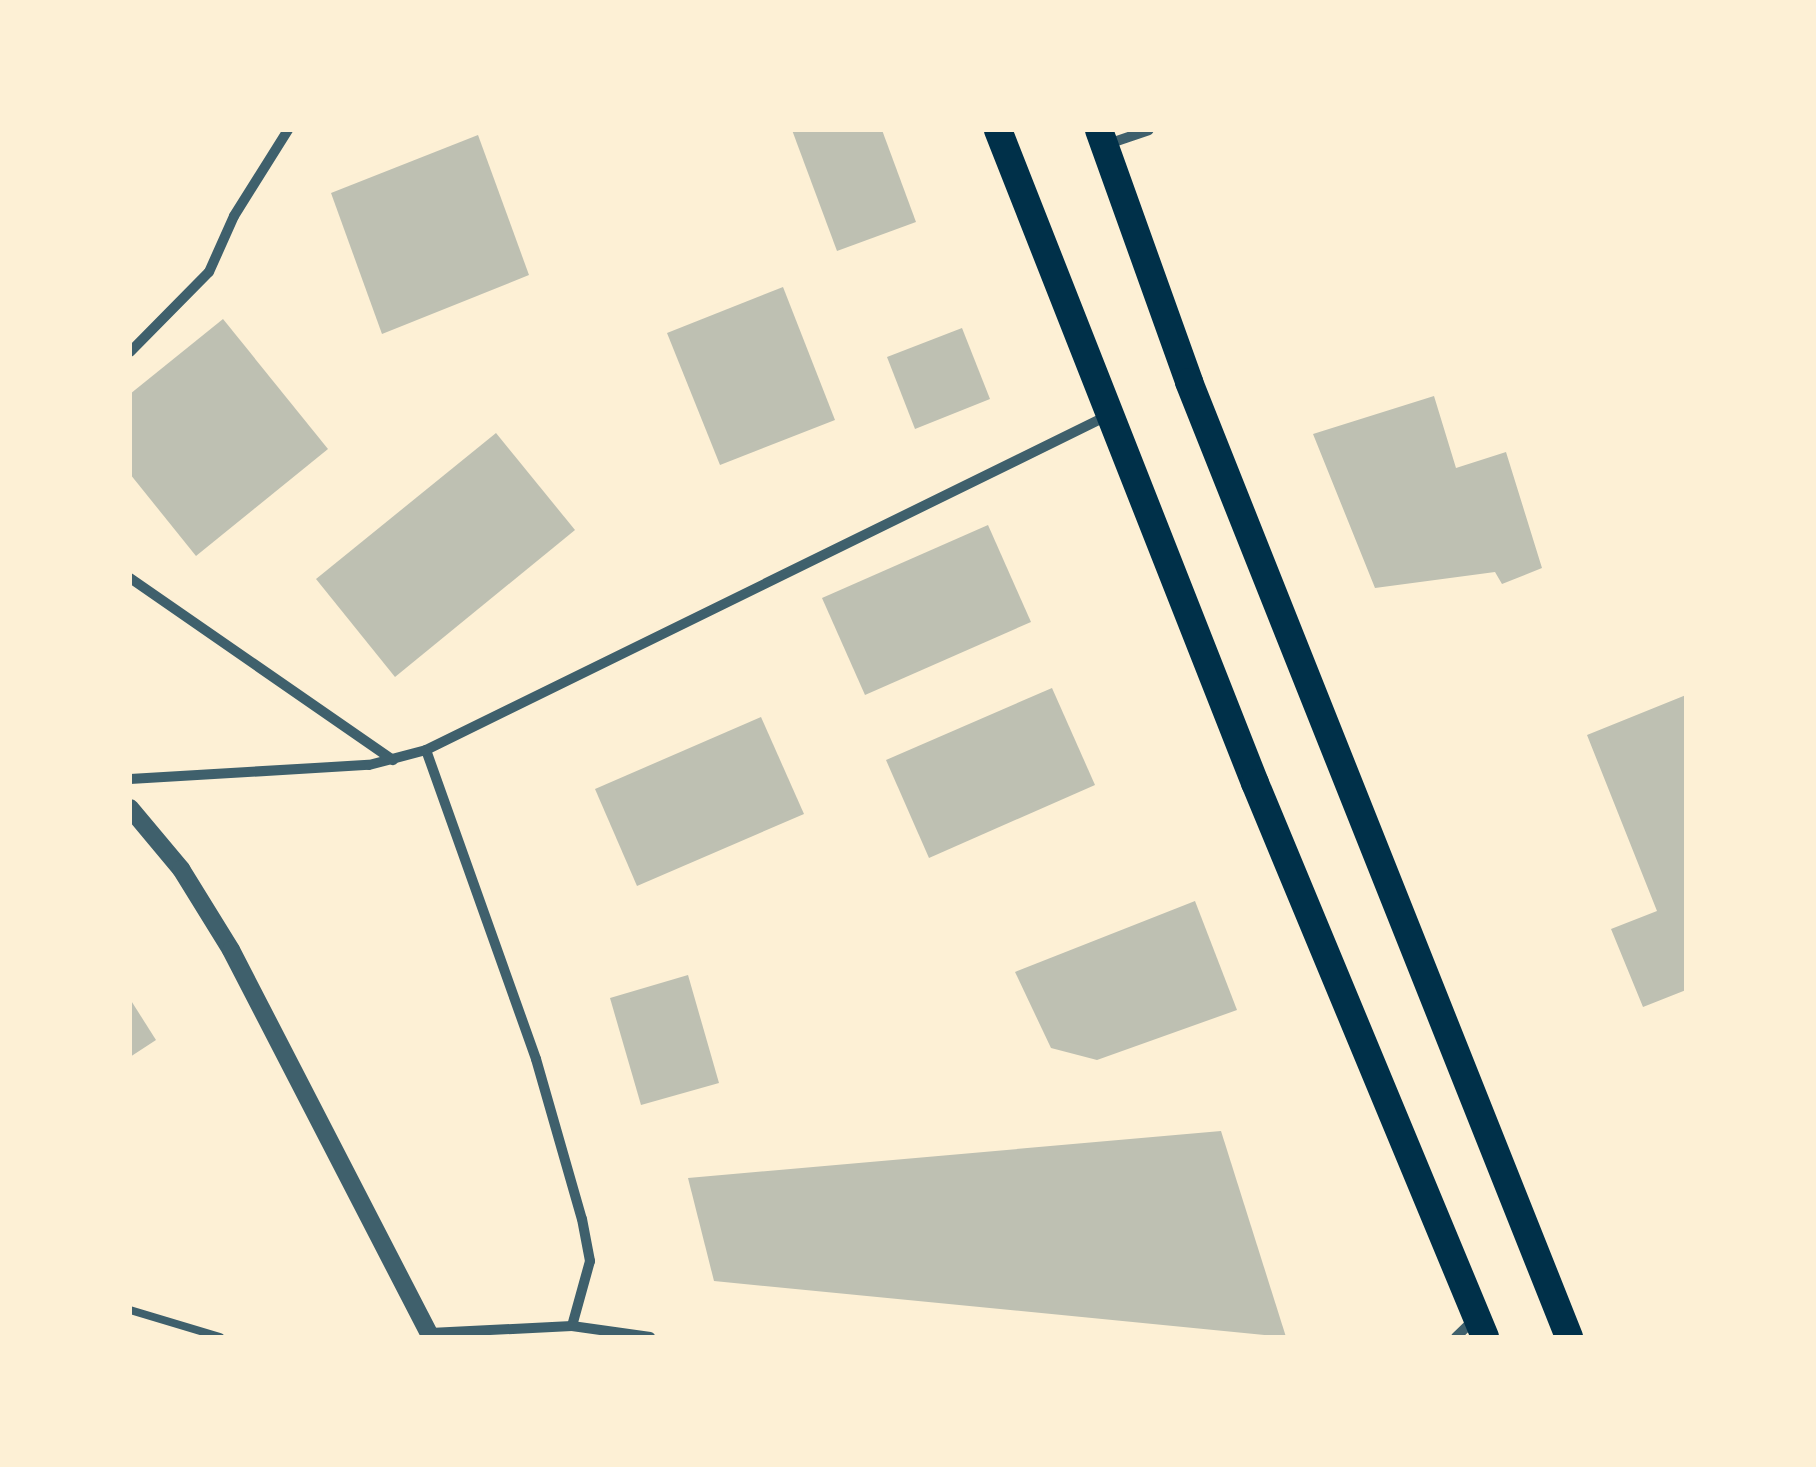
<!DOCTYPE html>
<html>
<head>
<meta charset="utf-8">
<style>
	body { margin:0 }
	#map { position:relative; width:1816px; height:1467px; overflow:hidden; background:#fdf0d5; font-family:Montserrat,sans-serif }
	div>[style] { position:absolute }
	.building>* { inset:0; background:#bec0b2 }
	.service>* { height:8px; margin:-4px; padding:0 4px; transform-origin:4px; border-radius:4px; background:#3f606c }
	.minor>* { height:10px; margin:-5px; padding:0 5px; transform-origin:5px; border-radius:5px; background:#3f606c }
	.tertiary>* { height:18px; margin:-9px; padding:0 9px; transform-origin:9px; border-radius:9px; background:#3f606c }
	.trunk>* { height:28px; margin:-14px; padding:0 14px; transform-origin:14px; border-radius:14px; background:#003049 }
	span { translate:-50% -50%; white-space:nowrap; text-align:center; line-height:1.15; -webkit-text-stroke:10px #fdf0d5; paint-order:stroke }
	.frame { position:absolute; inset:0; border:132px solid #fdf0d5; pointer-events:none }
</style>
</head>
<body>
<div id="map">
	<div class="building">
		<i style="clip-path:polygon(792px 130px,882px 130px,916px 222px,837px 251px)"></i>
		<i style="clip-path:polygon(478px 135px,529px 275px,382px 334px,331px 193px)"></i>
		<i style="clip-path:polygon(783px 287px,835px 420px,720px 465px,667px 333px)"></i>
		<i style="clip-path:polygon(223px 319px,328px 449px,196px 556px,130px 474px,130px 394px)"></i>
		<i style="clip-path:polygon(962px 328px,990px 399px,915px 429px,887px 357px)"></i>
		<i style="clip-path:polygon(1434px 396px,1456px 468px,1506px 452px,1542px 568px,1502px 584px,1495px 572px,1375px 588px,1313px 434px)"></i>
		<i style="clip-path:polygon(496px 433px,575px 530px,395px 677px,316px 579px)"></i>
		<i style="clip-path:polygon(988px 525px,1031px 622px,865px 695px,822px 598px)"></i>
		<i style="clip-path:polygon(1052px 688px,1095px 785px,929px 858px,886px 760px)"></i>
		<i style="clip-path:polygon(1686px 695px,1686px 990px,1643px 1007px,1611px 929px,1657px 911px,1587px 735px)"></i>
		<i style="clip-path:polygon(761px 717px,804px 814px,637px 886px,595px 789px)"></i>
		<i style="clip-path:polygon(1195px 901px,1237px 1010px,1097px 1060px,1051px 1048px,1015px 972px)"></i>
		<i style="clip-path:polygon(688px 975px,719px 1083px,641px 1105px,610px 998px)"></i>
		<i style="clip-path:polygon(130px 999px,156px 1040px,130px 1057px)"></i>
		<i style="clip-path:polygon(1221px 1131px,1286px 1337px,714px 1281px,688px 1178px)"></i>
	</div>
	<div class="service">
		<i style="left:130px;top:1310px;width:94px;rotate:16.7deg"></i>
	</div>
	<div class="minor">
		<i style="left:1105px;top:145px;width:46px;rotate:-18.8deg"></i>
		<i style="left:130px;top:352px;width:112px;rotate:-45.4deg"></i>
		<i style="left:209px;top:272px;width:61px;rotate:-65.9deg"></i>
		<i style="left:234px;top:216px;width:102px;rotate:-57.9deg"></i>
		<i style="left:130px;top:578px;width:320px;rotate:34.7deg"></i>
		<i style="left:426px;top:750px;width:328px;rotate:70.4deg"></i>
		<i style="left:536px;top:1059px;width:166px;rotate:74deg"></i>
		<i style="left:582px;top:1219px;width:43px;rotate:79.2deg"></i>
		<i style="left:590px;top:1261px;width:67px;rotate:105.5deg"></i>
		<i style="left:130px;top:779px;width:239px;rotate:-3.4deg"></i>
		<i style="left:369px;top:765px;width:59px;rotate:-14.7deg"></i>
		<i style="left:426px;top:750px;width:761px;rotate:-26.13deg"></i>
		<i style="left:430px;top:1333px;width:142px;rotate:-2.8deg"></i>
		<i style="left:572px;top:1326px;width:79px;rotate:8deg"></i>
		<i style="left:1456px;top:1337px;width:28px;rotate:-44deg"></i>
	</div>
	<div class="tertiary">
		<i style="left:130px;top:808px;width:80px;rotate:50.1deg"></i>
		<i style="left:181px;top:869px;width:95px;rotate:58.3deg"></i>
		<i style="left:231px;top:950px;width:436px;rotate:62.7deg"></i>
	</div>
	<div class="trunk">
		<i style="left:998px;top:130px;width:702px;rotate:68.52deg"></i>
		<i style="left:1255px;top:783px;width:600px;rotate:67.45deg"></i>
		<i style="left:1099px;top:130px;width:268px;rotate:70.3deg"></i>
		<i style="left:1189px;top:382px;width:1028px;rotate:68.3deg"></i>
	</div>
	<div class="frame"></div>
</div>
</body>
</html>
